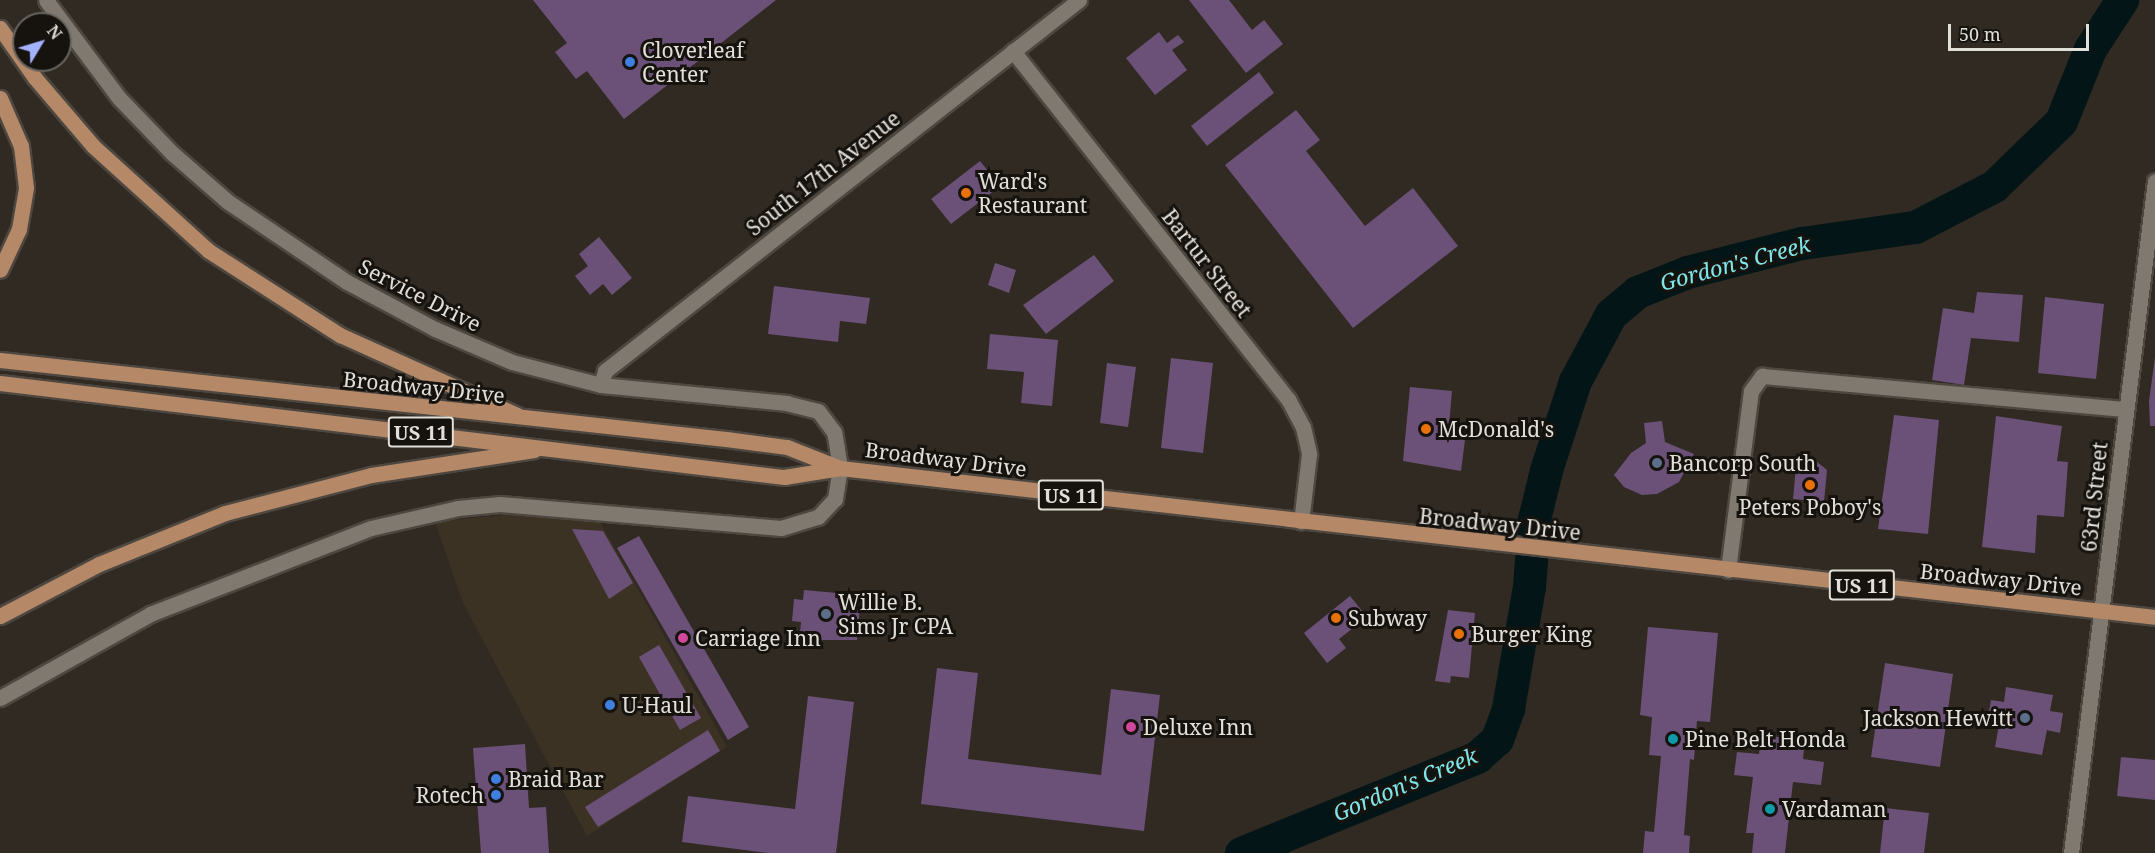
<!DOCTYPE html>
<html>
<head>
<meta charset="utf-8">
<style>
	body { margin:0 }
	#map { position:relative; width:2155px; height:853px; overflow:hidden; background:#302a22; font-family:"Noto Serif",serif }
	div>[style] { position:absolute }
	.built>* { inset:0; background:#3c3224 }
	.river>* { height:33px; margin:-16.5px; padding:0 16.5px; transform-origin:16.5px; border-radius:16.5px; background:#031516 }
	.building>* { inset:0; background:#6b5177 }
	.roads { filter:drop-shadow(2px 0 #4d4740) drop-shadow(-2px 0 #4d4740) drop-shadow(0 2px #4d4740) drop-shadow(0 -2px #4d4740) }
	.street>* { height:15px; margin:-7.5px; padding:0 7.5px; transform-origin:7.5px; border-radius:7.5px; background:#80796f }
	.primary>* { height:15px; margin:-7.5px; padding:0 7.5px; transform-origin:7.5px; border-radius:7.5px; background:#b58967 }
	.dots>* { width:16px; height:16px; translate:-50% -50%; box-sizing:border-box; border:3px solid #16130f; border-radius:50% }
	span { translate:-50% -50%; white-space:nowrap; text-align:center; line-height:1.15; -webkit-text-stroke:6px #16130f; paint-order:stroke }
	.shield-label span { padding:2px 4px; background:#16130f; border:2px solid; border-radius:4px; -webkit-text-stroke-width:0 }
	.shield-label { font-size:20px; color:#e2ded8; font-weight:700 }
	.poi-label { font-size:21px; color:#e2ded8 }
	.left { translate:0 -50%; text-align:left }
	.right { translate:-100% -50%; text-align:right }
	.street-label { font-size:21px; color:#e2ded8 }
	.water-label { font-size:22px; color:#7ee5e9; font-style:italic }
	.north { position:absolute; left:12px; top:12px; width:60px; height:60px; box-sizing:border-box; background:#16130f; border:2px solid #68645f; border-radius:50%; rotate:52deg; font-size:16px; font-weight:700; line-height:24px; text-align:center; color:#e2ded8 }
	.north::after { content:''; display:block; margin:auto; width:21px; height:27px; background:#a3b2fd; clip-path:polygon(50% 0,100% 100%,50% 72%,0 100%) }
	.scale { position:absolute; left:1948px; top:24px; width:141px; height:27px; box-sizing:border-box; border:3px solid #e2ded8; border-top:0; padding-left:8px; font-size:18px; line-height:21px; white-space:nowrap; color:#e2ded8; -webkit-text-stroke:4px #16130f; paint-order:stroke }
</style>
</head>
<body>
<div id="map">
	<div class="built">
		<i style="clip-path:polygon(514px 514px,600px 522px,727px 747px,587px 836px,463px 603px,435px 522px)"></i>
	</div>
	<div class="river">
		<i style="left:1241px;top:853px;width:255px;rotate:-22.1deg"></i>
		<i style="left:1477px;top:757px;width:27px;rotate:-42deg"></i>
		<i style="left:1497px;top:739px;width:33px;rotate:-70deg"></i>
		<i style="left:1508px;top:708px;width:123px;rotate:-80.2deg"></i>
		<i style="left:1529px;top:587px;width:68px;rotate:-85.8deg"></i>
		<i style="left:1534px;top:519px;width:50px;rotate:-76.2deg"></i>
		<i style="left:1546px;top:470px;width:94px;rotate:-72deg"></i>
		<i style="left:1575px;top:381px;width:76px;rotate:-61.8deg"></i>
		<i style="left:1611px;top:314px;width:34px;rotate:-40deg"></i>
		<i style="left:1637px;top:292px;width:54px;rotate:-21.8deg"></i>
		<i style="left:1687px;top:272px;width:119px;rotate:-14.2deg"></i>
		<i style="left:1802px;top:243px;width:114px;rotate:-8.1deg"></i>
		<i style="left:1915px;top:227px;width:89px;rotate:-27.4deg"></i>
		<i style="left:1994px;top:186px;width:93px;rotate:-44.1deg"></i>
		<i style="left:2061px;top:121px;width:78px;rotate:-68.1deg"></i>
		<i style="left:2090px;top:49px;width:59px;rotate:-56.9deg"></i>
	</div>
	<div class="building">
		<i style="clip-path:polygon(533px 0,776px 0,624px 119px,587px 71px,576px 79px,555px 52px,567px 43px)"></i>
		<i style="clip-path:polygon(1189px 0,1229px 0,1252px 30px,1264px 20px,1283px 44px,1246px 73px)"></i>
		<i style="clip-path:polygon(1159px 32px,1167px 43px,1178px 35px,1184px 42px,1172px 50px,1187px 70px,1155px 95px,1126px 58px)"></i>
		<i style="clip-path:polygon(1259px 72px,1274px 93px,1207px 146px,1191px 126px)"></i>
		<i style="clip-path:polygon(1296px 110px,1320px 140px,1306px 151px,1365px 226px,1413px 188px,1458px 246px,1353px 328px,1225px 165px)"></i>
		<i style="clip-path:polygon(980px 161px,1000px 186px,951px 224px,931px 199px)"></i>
		<i style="clip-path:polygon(599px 237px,632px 278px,612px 295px,603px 284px,590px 295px,575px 276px,588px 266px,579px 254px)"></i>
		<i style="clip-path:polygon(1094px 255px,1114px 281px,1046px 334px,1023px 305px)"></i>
		<i style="clip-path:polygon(995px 263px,1016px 270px,1009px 293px,988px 285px)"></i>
		<i style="clip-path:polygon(774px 286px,870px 298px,866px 324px,840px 321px,838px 342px,768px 334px)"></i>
		<i style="clip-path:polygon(1977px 292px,2023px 295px,2019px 342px,1971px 338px,1964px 385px,1932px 380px,1943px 308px,1974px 313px)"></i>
		<i style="clip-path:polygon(2045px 297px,2104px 304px,2096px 379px,2038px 373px)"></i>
		<i style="clip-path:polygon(990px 334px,1058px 340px,1052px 406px,1021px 403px,1024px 372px,987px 369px)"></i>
		<i style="clip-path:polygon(2155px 357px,2155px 426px,2150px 426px,2149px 401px)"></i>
		<i style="clip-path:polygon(1171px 358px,1213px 363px,1203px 453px,1161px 448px)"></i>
		<i style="clip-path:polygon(1107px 363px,1136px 367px,1128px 427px,1100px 423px)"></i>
		<i style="clip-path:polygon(1410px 387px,1452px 391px,1448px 438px,1465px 440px,1461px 471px,1403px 461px)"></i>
		<i style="clip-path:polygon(1894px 415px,1939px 420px,1928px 534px,1878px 529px)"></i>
		<i style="clip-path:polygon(1996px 416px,2062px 426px,2057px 461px,2068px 462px,2064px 517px,2037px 515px,2035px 553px,1982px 547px)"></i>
		<i style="clip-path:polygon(1662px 421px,1665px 442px,1694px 454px,1679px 482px,1657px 494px,1642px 495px,1624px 487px,1614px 475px,1631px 453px,1646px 443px,1644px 423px)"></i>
		<i style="clip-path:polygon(1787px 457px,1816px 461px,1827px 470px,1824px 502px,1793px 499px,1796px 467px,1786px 466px)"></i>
		<i style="clip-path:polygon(572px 529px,603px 531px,633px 583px,609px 599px)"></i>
		<i style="clip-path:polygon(639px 536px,749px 727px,728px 740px,617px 548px)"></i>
		<i style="clip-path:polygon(804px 590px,848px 594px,847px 605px,860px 606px,857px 640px,810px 640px,810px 634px,800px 633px,801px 622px,792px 621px,794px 599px,803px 600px)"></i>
		<i style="clip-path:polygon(1350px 596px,1367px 617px,1339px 639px,1346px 648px,1327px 663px,1304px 633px)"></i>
		<i style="clip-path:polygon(1448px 610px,1475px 613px,1469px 678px,1451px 676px,1450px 683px,1435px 681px)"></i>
		<i style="clip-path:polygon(1648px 627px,1718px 633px,1710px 722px,1697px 721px,1694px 760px,1690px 759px,1684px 835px,1690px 836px,1689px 853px,1643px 853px,1645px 831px,1654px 832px,1661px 756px,1649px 755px,1652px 717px,1640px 715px)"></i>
		<i style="clip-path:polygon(659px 645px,701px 718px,680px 730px,639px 657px)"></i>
		<i style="clip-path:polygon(1885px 663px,1953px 674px,1940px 767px,1871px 757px)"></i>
		<i style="clip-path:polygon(937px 668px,978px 673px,968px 759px,1101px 775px,1111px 689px,1160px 695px,1144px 831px,921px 804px)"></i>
		<i style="clip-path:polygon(2006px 687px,2053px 695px,2050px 711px,2063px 713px,2060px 733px,2047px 730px,2042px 755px,1995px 747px,1999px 725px,1987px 723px,1991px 700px,2004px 702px)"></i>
		<i style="clip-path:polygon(808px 696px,854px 702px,836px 853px,768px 853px,682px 842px,688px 796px,795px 809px)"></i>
		<i style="clip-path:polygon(708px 730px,720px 751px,598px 827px,585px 807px)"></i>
		<i style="clip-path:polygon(1761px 735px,1805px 740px,1803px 759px,1824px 762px,1821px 785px,1793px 782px,1785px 853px,1752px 853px,1754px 833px,1746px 833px,1753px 777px,1734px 775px,1737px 752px,1759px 754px)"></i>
		<i style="clip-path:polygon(525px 744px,529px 808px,546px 807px,549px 853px,481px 853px,473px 748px)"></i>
		<i style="clip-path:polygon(2121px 757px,2155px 760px,2155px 800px,2117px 796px)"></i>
		<i style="clip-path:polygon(1885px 808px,1929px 813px,1924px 853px,1880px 853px)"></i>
	</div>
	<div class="roads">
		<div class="street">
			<i style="left:1013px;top:51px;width:444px;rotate:51.7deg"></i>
			<i style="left:1288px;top:399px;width:32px;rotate:62deg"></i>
			<i style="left:1303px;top:427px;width:28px;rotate:77deg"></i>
			<i style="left:1309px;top:454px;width:68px;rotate:96.7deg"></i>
			<i style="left:601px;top:385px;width:15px;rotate:-74deg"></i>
			<i style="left:605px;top:371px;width:602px;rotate:-38.05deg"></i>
			<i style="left:1728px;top:570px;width:180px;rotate:-82.7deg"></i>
			<i style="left:1751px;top:391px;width:19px;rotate:-54deg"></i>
			<i style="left:1762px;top:376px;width:364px;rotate:5.2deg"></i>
			<i style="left:0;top:698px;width:172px;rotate:-29.2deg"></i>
			<i style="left:150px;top:614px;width:237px;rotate:-21.3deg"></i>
			<i style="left:371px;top:528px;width:89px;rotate:-12.9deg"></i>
			<i style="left:458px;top:508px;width:42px;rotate:-5.4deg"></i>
			<i style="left:500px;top:504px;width:282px;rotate:4.9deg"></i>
			<i style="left:781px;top:528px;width:39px;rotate:-17deg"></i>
			<i style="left:818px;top:517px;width:25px;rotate:-47deg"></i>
			<i style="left:835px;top:499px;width:31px;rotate:-81deg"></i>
			<i style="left:840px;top:468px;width:36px;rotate:-99deg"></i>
			<i style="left:834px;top:432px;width:26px;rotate:-127deg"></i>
			<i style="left:818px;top:411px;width:32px;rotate:-166deg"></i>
			<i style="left:787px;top:403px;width:187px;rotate:-174.5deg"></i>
			<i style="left:601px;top:385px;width:92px;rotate:-165.5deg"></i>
			<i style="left:512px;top:362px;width:84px;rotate:-156.8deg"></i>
			<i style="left:435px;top:329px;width:100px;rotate:-151.9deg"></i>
			<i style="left:347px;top:282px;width:145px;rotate:-146deg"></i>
			<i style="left:227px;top:201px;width:73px;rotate:-138.9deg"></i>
			<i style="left:172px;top:153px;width:76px;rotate:-133.9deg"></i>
			<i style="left:119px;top:98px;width:122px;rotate:-126.7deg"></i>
			<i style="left:2071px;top:853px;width:677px;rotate:-82.87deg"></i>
		</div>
		<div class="primary">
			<i style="left:0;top:28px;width:61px;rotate:55deg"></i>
			<i style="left:35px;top:78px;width:89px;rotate:49.5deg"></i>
			<i style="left:93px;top:146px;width:156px;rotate:42.2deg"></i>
			<i style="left:209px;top:251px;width:156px;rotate:32.7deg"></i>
			<i style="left:340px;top:335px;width:194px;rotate:24.3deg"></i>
			<i style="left:0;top:98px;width:52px;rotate:66.4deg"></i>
			<i style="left:21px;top:146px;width:42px;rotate:83.2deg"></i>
			<i style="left:26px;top:188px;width:42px;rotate:99.7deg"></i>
			<i style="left:19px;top:229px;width:45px;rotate:114.9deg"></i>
			<i style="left:0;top:360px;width:730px;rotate:6.21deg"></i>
			<i style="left:726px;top:439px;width:62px;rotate:7.5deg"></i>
			<i style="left:787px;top:447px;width:57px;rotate:21.6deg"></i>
			<i style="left:840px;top:468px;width:1323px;rotate:6.46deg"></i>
			<i style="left:0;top:383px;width:790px;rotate:6.84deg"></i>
			<i style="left:784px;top:477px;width:57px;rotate:-9.1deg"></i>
			<i style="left:0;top:616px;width:112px;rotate:-27.7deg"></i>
			<i style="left:99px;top:564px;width:136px;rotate:-22deg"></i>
			<i style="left:225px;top:513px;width:151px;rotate:-14.6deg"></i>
			<i style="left:371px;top:475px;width:165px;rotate:-8.7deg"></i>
		</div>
	</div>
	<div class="dots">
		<i style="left:630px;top:62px;background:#3f7fe0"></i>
		<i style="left:966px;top:193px;background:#e8710a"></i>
		<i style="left:1426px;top:429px;background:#e8710a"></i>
		<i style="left:1657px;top:463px;background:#5c6f8a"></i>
		<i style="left:1810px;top:485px;background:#e8710a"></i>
		<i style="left:826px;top:614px;background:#5c6f8a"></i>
		<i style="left:1336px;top:618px;background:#e8710a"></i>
		<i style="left:1459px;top:634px;background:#e8710a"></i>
		<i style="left:683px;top:638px;background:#d1479c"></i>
		<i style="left:610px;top:705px;background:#3f7fe0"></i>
		<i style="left:2025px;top:718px;background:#5c6f8a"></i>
		<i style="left:1131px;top:727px;background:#d1479c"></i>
		<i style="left:1673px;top:739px;background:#0f9aa8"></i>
		<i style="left:496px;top:779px;background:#3f7fe0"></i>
		<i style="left:496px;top:795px;background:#3f7fe0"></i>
		<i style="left:1770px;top:809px;background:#0f9aa8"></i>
	</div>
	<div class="shield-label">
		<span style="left:421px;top:432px">US 11</span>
		<span style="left:1071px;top:495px">US 11</span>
		<span style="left:1862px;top:585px">US 11</span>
	</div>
	<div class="poi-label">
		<span class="left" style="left:642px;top:62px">Cloverleaf<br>Center</span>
		<span class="left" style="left:978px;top:193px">Ward's<br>Restaurant</span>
		<span class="left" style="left:1438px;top:429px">McDonald's</span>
		<span class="left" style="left:1669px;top:463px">Bancorp South</span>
		<span style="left:1810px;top:507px">Peters Poboy's</span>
		<span class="left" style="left:838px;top:614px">Willie B.<br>Sims Jr CPA</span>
		<span class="left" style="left:1348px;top:618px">Subway</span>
		<span class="left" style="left:1471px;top:634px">Burger King</span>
		<span class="left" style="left:695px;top:638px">Carriage Inn</span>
		<span class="left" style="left:622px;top:705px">U-Haul</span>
		<span class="right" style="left:2013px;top:718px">Jackson Hewitt</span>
		<span class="left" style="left:1143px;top:727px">Deluxe Inn</span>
		<span class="left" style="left:1685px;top:739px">Pine Belt Honda</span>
		<span class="left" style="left:508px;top:779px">Braid Bar</span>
		<span class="right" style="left:484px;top:795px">Rotech</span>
		<span class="left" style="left:1782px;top:809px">Vardaman</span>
	</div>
	<div class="street-label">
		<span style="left:823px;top:173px;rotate:-38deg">South 17th Avenue</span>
		<span style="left:1207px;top:263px;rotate:52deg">Bartur Street</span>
		<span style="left:420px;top:295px;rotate:27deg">Service Drive</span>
		<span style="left:424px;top:387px;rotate:6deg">Broadway Drive</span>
		<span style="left:946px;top:459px;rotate:7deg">Broadway Drive</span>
		<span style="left:2094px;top:497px;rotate:-84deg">63rd Street</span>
		<span style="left:1500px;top:524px;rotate:6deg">Broadway Drive</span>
		<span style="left:2001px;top:579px;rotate:6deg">Broadway Drive</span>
	</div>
	<div class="water-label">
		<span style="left:1735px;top:263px;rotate:-15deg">Gordon's Creek</span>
		<span style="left:1405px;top:784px;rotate:-23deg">Gordon's Creek</span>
	</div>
	<div class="north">N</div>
	<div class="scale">50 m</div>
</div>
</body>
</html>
